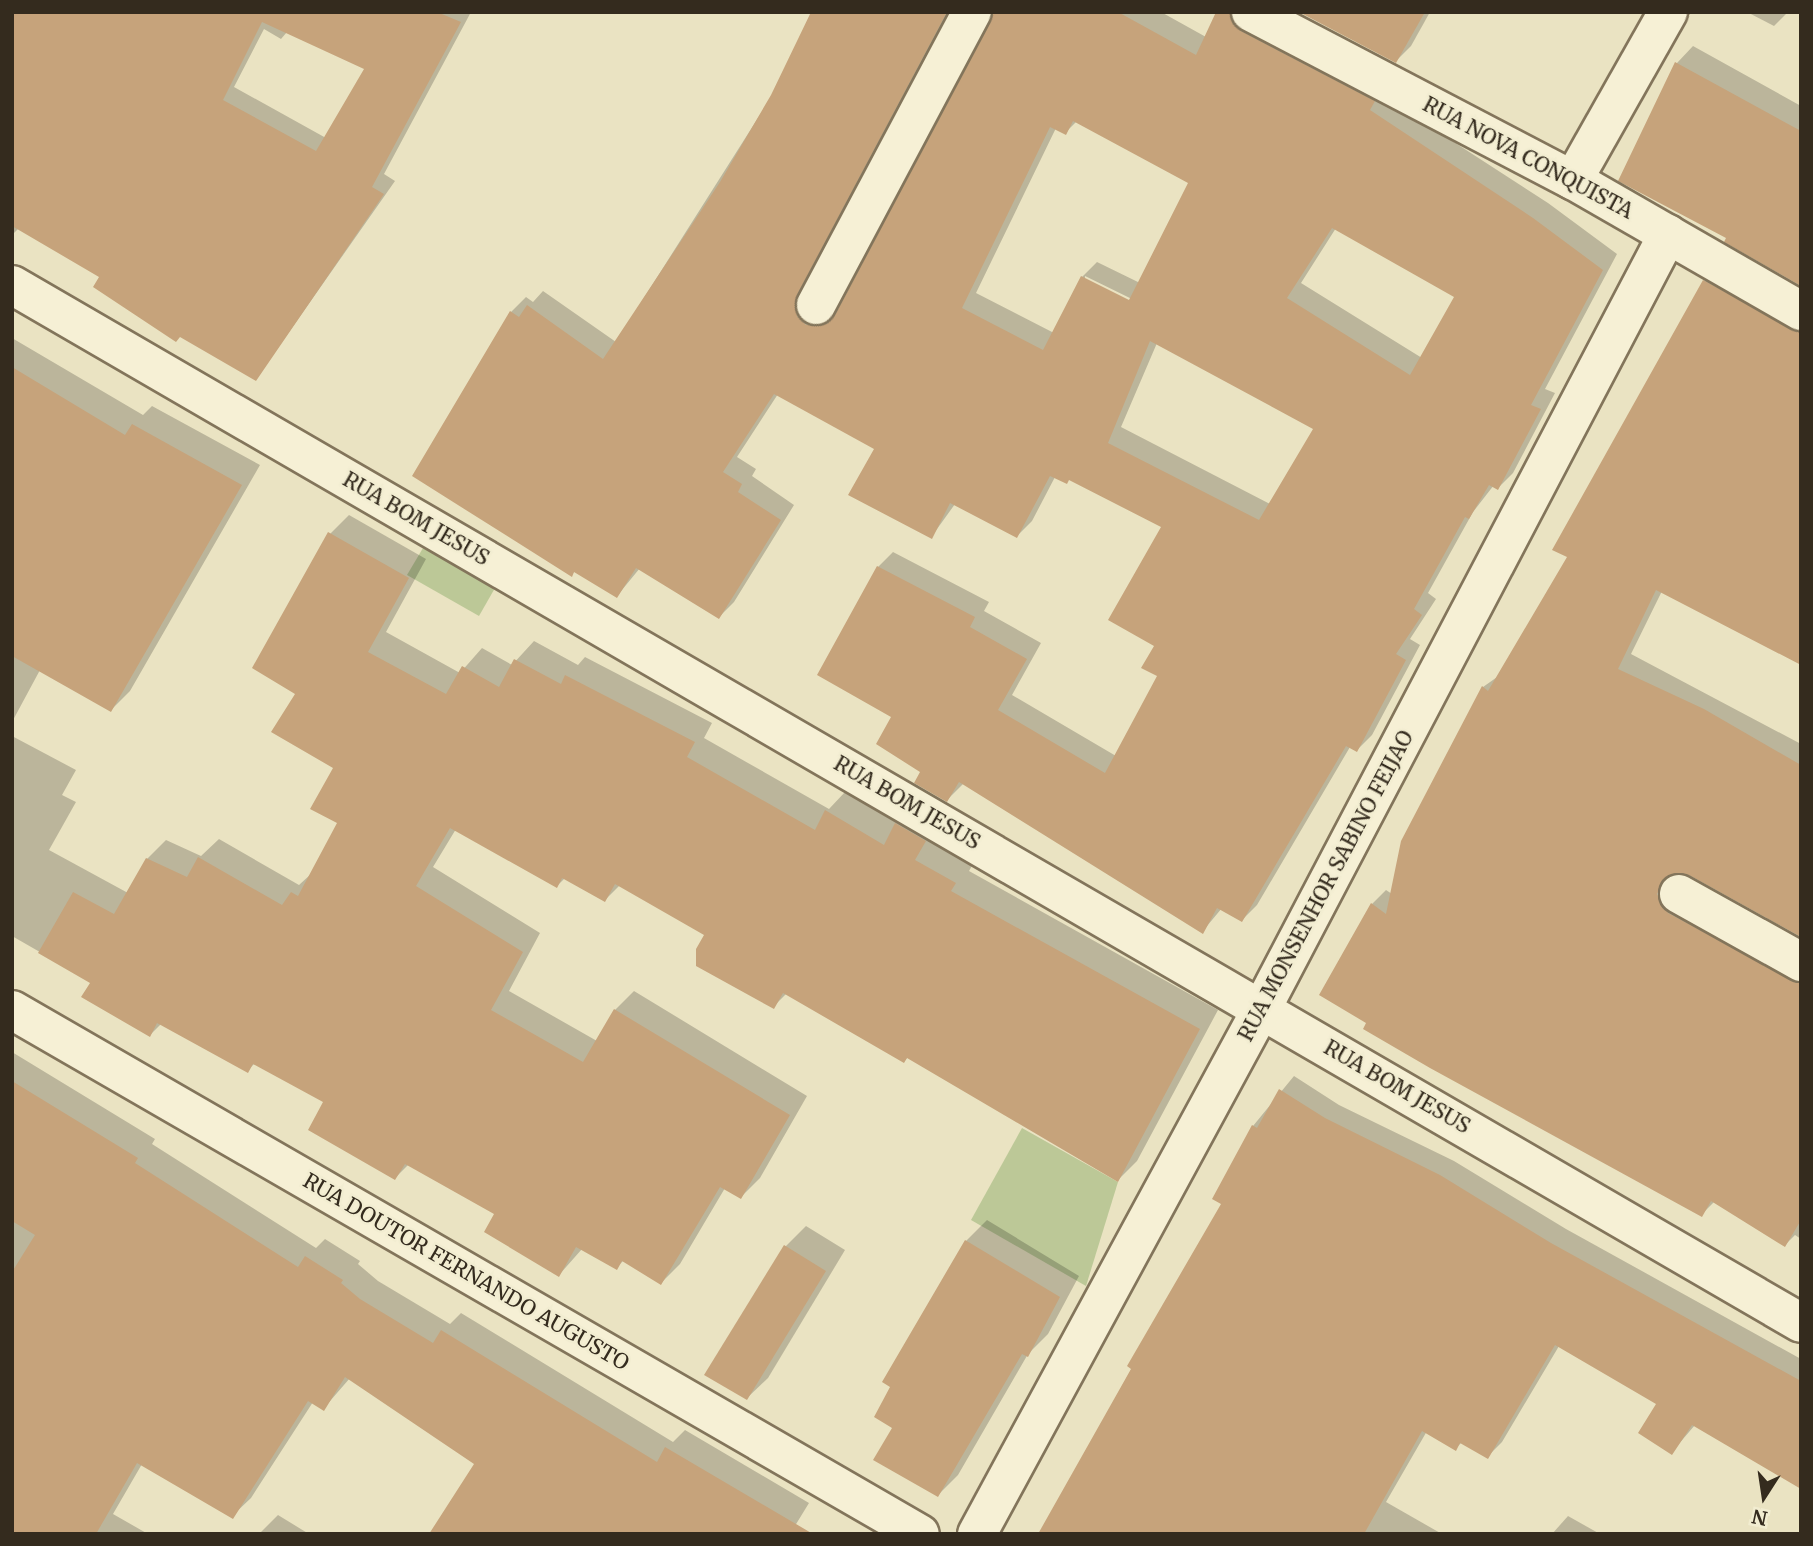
<!DOCTYPE html>
<html>
<head>
<meta charset="utf-8">
<style>
	body { margin:0 }
	#map { position:relative; width:1813px; height:1546px; overflow:hidden; background:#eae3c2; font-family:Merriweather,serif }
	div>[style] { position:absolute }
	.green>* { inset:0; background:#bcc897 }
	.shadow>* { inset:0; background:#0003 }
	.building>* { inset:0; background:#c6a37b }
	.roads { filter:drop-shadow(2px 0 #83755b) drop-shadow(-2px 0 #83755b) drop-shadow(0 2px #83755b) drop-shadow(0 -2px #83755b) }
	.minor>* { height:38px; margin:-19px; padding:0 19px; transform-origin:19px; border-radius:19px; background:#f6f0d5 }
	span { translate:-50% -50%; white-space:nowrap; text-align:center; line-height:1.15; -webkit-text-stroke:5px #f2edd1; paint-order:stroke }
	.street-label { font-size:21px; color:#342b1e }
	.frame { position:absolute; inset:0; border:14px solid #342b1e; pointer-events:none }
	.north { position:absolute; left:1729px; top:1462px; width:70px; height:70px; -webkit-text-stroke:5px #f2edd1; paint-order:stroke; rotate:192deg; font-size:19px; font-weight:700; line-height:28px; text-align:center; color:#342b1e }
	.north::after { content:''; display:block; margin:auto; width:24px; height:32px; background:#342b1e; clip-path:polygon(50% 0,100% 100%,50% 72%,0 100%) }
</style>
</head>
<body>
<div id="map">
	<div class="green">
		<i style="clip-path:polygon(423px 548px,495px 588px,479px 616px,407px 575px)"></i>
		<i style="clip-path:polygon(1022px 1128px,1118px 1182px,1086px 1286px,971px 1220px)"></i>
	</div>
	<div class="shadow">
		<i style="clip-path:polygon(evenodd,12px 12px,471px 12px,384px 174px,395px 181px,256px 379px,102px 276px,19px 228px,12px 235px,12px 12px,264px 29px,281px 39px,287px 32px,367px 68px,326px 138px,234px 87px,264px 29px)"></i>
		<i style="clip-path:polygon(evenodd,817px 12px,953px 12px,822px 310px,840px 310px,993px 23px,993px 12px,1161px 12px,1206px 37px,1218px 12px,1253px 12px,1548px 203px,1617px 254px,1545px 389px,1555px 393px,1513px 473px,1498px 488px,1494px 485px,1473px 512px,1428px 593px,1436px 599px,1410px 639px,1420px 645px,1372px 735px,1357px 750px,1350px 747px,1257px 905px,1242px 920px,1222px 908px,1202px 932px,964px 783px,947px 800px,922px 772px,893px 717px,878px 567px,893px 552px,989px 602px,984px 611px,1041px 643px,1012px 695px,1116px 756px,1159px 676px,1156px 646px,1164px 526px,1071px 478px,1055px 477px,1032px 521px,1017px 536px,955px 504px,932px 536px,877px 449px,778px 394px,737px 457px,756px 469px,752px 476px,794px 505px,734px 602px,719px 617px,640px 568px,617px 596px,575px 571px,571px 575px,511px 312px,526px 297px,533px 302px,543px 291px,616px 342px,772px 96px,817px 12px,1077px 121px,1190px 182px,1140px 283px,1097px 262px,1082px 277px,1054px 333px,976px 293px,1056px 128px,1065px 133px,1077px 121px,817px 12px,1336px 228px,1457px 296px,1422px 358px,1301px 283px,1336px 228px,817px 12px,1085px 276px,1138px 302px,1137px 305px,1085px 280px,1085px 276px,817px 12px,1157px 343px,1316px 428px,1270px 504px,1121px 427px,1157px 343px)"></i>
		<i style="clip-path:polygon(1303px 12px,1430px 12px,1411px 46px,1396px 61px)"></i>
		<i style="clip-path:polygon(1747px 12px,1788px 12px,1774px 26px)"></i>
		<i style="clip-path:polygon(1693px 46px,1801px 106px,1801px 284px,1728px 237px,1620px 180px,1677px 63px)"></i>
		<i style="clip-path:polygon(1718px 267px,1801px 327px,1801px 664px,1662px 591px,1631px 654px,1801px 744px,1801px 935px,1690px 873px,1673px 873px,1674px 890px,1801px 965px,1801px 1239px,1795px 1235px,1785px 1245px,1715px 1201px,1701px 1215px,1321px 995px,1372px 904px,1386px 890px,1392px 894px,1483px 687px,1500px 675px,1570px 556px,1704px 281px)"></i>
		<i style="clip-path:polygon(12px 338px,143px 415px,152px 406px,260px 465px,130px 691px,111px 710px,40px 670px,12px 722px)"></i>
		<i style="clip-path:polygon(349px 515px,426px 559px,386px 632px,460px 673px,482px 648px,512px 665px,534px 641px,578px 665px,585px 657px,712px 723px,704px 738px,829px 809px,845px 792px,897px 823px,915px 805px,973px 864px,969px 871px,1218px 1010px,1137px 1161px,1118px 1180px,908px 1057px,904px 1061px,787px 993px,774px 1006px,707px 934px,620px 885px,605px 900px,565px 878px,557px 886px,456px 829px,433px 867px,540px 933px,509px 991px,597px 1041px,615px 1010px,634px 991px,807px 1096px,760px 1178px,741px 1197px,725px 1188px,680px 1264px,661px 1283px,624px 1260px,616px 1268px,582px 1249px,559px 1275px,497px 1213px,409px 1164px,395px 1178px,326px 1101px,255px 1063px,247px 1071px,161px 1024px,150px 1035px,92px 982px,12px 936px,12px 736px,76px 770px,62px 795px,76px 802px,49px 850px,128px 893px,147px 859px,166px 840px,201px 856px,219px 839px,299px 885px,311px 874px,339px 823px,335px 767px,297px 693px,330px 534px)"></i>
		<i style="clip-path:polygon(12px 1052px,155px 1139px,152px 1144px,316px 1248px,325px 1239px,360px 1261px,358px 1264px,378px 1281px,450px 1324px,461px 1313px,673px 1442px,685px 1430px,809px 1503px,790px 1534px,476px 1463px,350px 1378px,324px 1408px,313px 1402px,251px 1498px,232px 1516px,142px 1464px,113px 1514px,148px 1534px,12px 1534px)"></i>
		<i style="clip-path:polygon(1294px 1076px,1339px 1105px,1454px 1161px,1566px 1229px,1801px 1359px,1801px 1487px,1695px 1425px,1671px 1453px,1658px 1403px,1559px 1346px,1502px 1442px,1488px 1456px,1462px 1442px,1456px 1448px,1427px 1431px,1386px 1502px,1442px 1534px,1040px 1534px,1223px 1204px,1253px 1126px)"></i>
		<i style="clip-path:polygon(987px 1220px,1079px 1276px,1048px 1334px,1028px 1354px,958px 1475px,938px 1495px,895px 1427px,966px 1241px)"></i>
		<i style="clip-path:polygon(806px 1226px,845px 1250px,768px 1378px,747px 1398px,786px 1246px)"></i>
		<i style="clip-path:polygon(278px 1515px,309px 1534px,259px 1534px)"></i>
		<i style="clip-path:polygon(1568px 1516px,1600px 1534px,1552px 1534px)"></i>
	</div>
	<div class="building">
		<i style="clip-path:polygon(evenodd,12px 12px,437px 12px,461px 22px,372px 187px,384px 194px,256px 381px,180px 337px,176px 342px,93px 287px,99px 277px,12px 226px,12px 12px,262px 22px,364px 69px,316px 151px,223px 100px,262px 22px)"></i>
		<i style="clip-path:polygon(evenodd,811px 12px,947px 12px,797px 295px,797px 316px,806px 325px,827px 324px,835px 315px,994px 12px,1118px 12px,1196px 55px,1216px 12px,1229px 12px,1241px 31px,1375px 101px,1370px 110px,1533px 218px,1603px 270px,1531px 405px,1541px 409px,1498px 490px,1489px 485px,1469px 519px,1465px 517px,1414px 609px,1422px 615px,1396px 654px,1406px 660px,1357px 752px,1346px 746px,1242px 922px,1217px 908px,1203px 934px,959px 782px,947px 802px,914px 783px,920px 772px,876px 744px,891px 717px,817px 675px,877px 566px,975px 617px,970px 627px,1027px 659px,998px 710px,1105px 773px,1157px 676px,1141px 668px,1154px 646px,1108px 620px,1161px 527px,1069px 480px,1067px 484px,1050px 476px,1017px 538px,950px 503px,932px 539px,848px 495px,874px 449px,774px 394px,723px 472px,742px 484px,738px 492px,781px 520px,719px 619px,636px 568px,617px 598px,574px 572px,572px 577px,412px 476px,510px 311px,519px 317px,527px 305px,603px 359px,720px 182px,771px 95px,811px 12px,1073px 121px,1188px 183px,1129px 300px,1081px 276px,1043px 350px,962px 308px,1050px 127px,1066px 135px,1073px 121px,811px 12px,1332px 228px,1454px 297px,1410px 375px,1287px 298px,1332px 228px,811px 12px,1150px 341px,1313px 429px,1259px 520px,1108px 443px,1150px 341px)"></i>
		<i style="clip-path:polygon(1299px 12px,1425px 12px,1396px 63px)"></i>
		<i style="clip-path:polygon(1675px 62px,1801px 131px,1801px 286px,1724px 242px,1726px 238px,1618px 181px)"></i>
		<i style="clip-path:polygon(1703px 280px,1801px 333px,1801px 665px,1656px 590px,1618px 669px,1704px 709px,1801px 765px,1801px 937px,1689px 875px,1667px 876px,1657px 894px,1668px 913px,1801px 984px,1801px 1220px,1785px 1247px,1711px 1201px,1702px 1217px,1430px 1068px,1363px 1029px,1366px 1023px,1319px 995px,1371px 903px,1386px 914px,1401px 841px,1482px 686px,1488px 691px,1567px 557px,1552px 550px)"></i>
		<i style="clip-path:polygon(12px 367px,125px 435px,132px 424px,242px 485px,111px 712px,12px 656px)"></i>
		<i style="clip-path:polygon(328px 532px,409px 578px,368px 652px,446px 694px,462px 666px,499px 687px,514px 659px,561px 684px,565px 675px,695px 742px,687px 757px,815px 830px,825px 810px,884px 845px,895px 823px,926px 841px,915px 860px,956px 883px,951px 891px,1200px 1029px,1118px 1182px,907px 1058px,904px 1063px,783px 993px,774px 1009px,696px 966px,696px 949px,704px 935px,615px 884px,605px 902px,562px 878px,557px 888px,450px 828px,416px 886px,523px 952px,491px 1010px,583px 1062px,614px 1009px,790px 1115px,741px 1199px,720px 1187px,661px 1285px,622px 1261px,617px 1270px,576px 1247px,559px 1277px,484px 1232px,494px 1214px,405px 1164px,395px 1180px,308px 1130px,323px 1102px,253px 1064px,248px 1073px,157px 1023px,150px 1037px,81px 997px,90px 983px,38px 953px,73px 892px,114px 914px,146px 858px,187px 877px,198px 857px,282px 905px,291px 892px,298px 896px,337px 823px,310px 809px,333px 768px,271px 732px,295px 694px,252px 668px)"></i>
		<i style="clip-path:polygon(12px 1081px,138px 1158px,135px 1163px,298px 1267px,305px 1256px,343px 1280px,341px 1283px,360px 1299px,433px 1343px,441px 1330px,657px 1462px,665px 1447px,813px 1534px,429px 1534px,474px 1464px,345px 1377px,324px 1411px,308px 1401px,233px 1519px,137px 1463px,96px 1534px,12px 1534px,12px 1272px,35px 1235px,12px 1221px)"></i>
		<i style="clip-path:polygon(1279px 1089px,1325px 1118px,1440px 1175px,1551px 1243px,1801px 1381px,1801px 1489px,1692px 1425px,1672px 1455px,1638px 1433px,1656px 1404px,1555px 1345px,1488px 1459px,1460px 1443px,1456px 1451px,1422px 1431px,1364px 1534px,1038px 1534px,1131px 1369px,1127px 1366px,1221px 1204px,1212px 1199px,1252px 1125px,1257px 1128px)"></i>
		<i style="clip-path:polygon(965px 1240px,1060px 1297px,1028px 1357px,1022px 1354px,938px 1497px,873px 1460px,892px 1428px,874px 1417px,890px 1387px,882px 1382px)"></i>
		<i style="clip-path:polygon(784px 1245px,826px 1271px,747px 1400px,704px 1375px)"></i>
	</div>
	<div class="roads">
		<div class="minor">
			<i style="left:1251px;top:12px;width:363px;rotate:27.6deg"></i>
			<i style="left:1573px;top:180px;width:263px;rotate:29.9deg"></i>
			<i style="left:1573px;top:180px;width:193px;rotate:-60.5deg"></i>
			<i style="left:12px;top:285px;width:2068px;rotate:30.12deg"></i>
			<i style="left:816px;top:305px;width:332px;rotate:-62deg"></i>
			<i style="left:1679px;top:894px;width:140px;rotate:29.1deg"></i>
			<i style="left:12px;top:1010px;width:1048px;rotate:29.99deg"></i>
			<i style="left:977px;top:1534px;width:598px;rotate:-61.55deg"></i>
			<i style="left:1262px;top:1008px;width:874px;rotate:-62.32deg"></i>
		</div>
	</div>
	<div class="street-label">
		<span style="left:1528px;top:158px;rotate:28deg">RUA NOVA CONQUISTA</span>
		<span style="left:416px;top:519px;rotate:30deg">RUA BOM JESUS</span>
		<span style="left:907px;top:803px;rotate:30deg">RUA BOM JESUS</span>
		<span style="left:1326px;top:886px;rotate:-62deg">RUA MONSENHOR SABINO FEIJAO</span>
		<span style="left:1397px;top:1087px;rotate:30deg">RUA BOM JESUS</span>
		<span style="left:466px;top:1272px;rotate:30deg">RUA DOUTOR FERNANDO AUGUSTO</span>
	</div>
	<div class="frame"></div>
	<div class="north">N</div>
</div>
</body>
</html>
